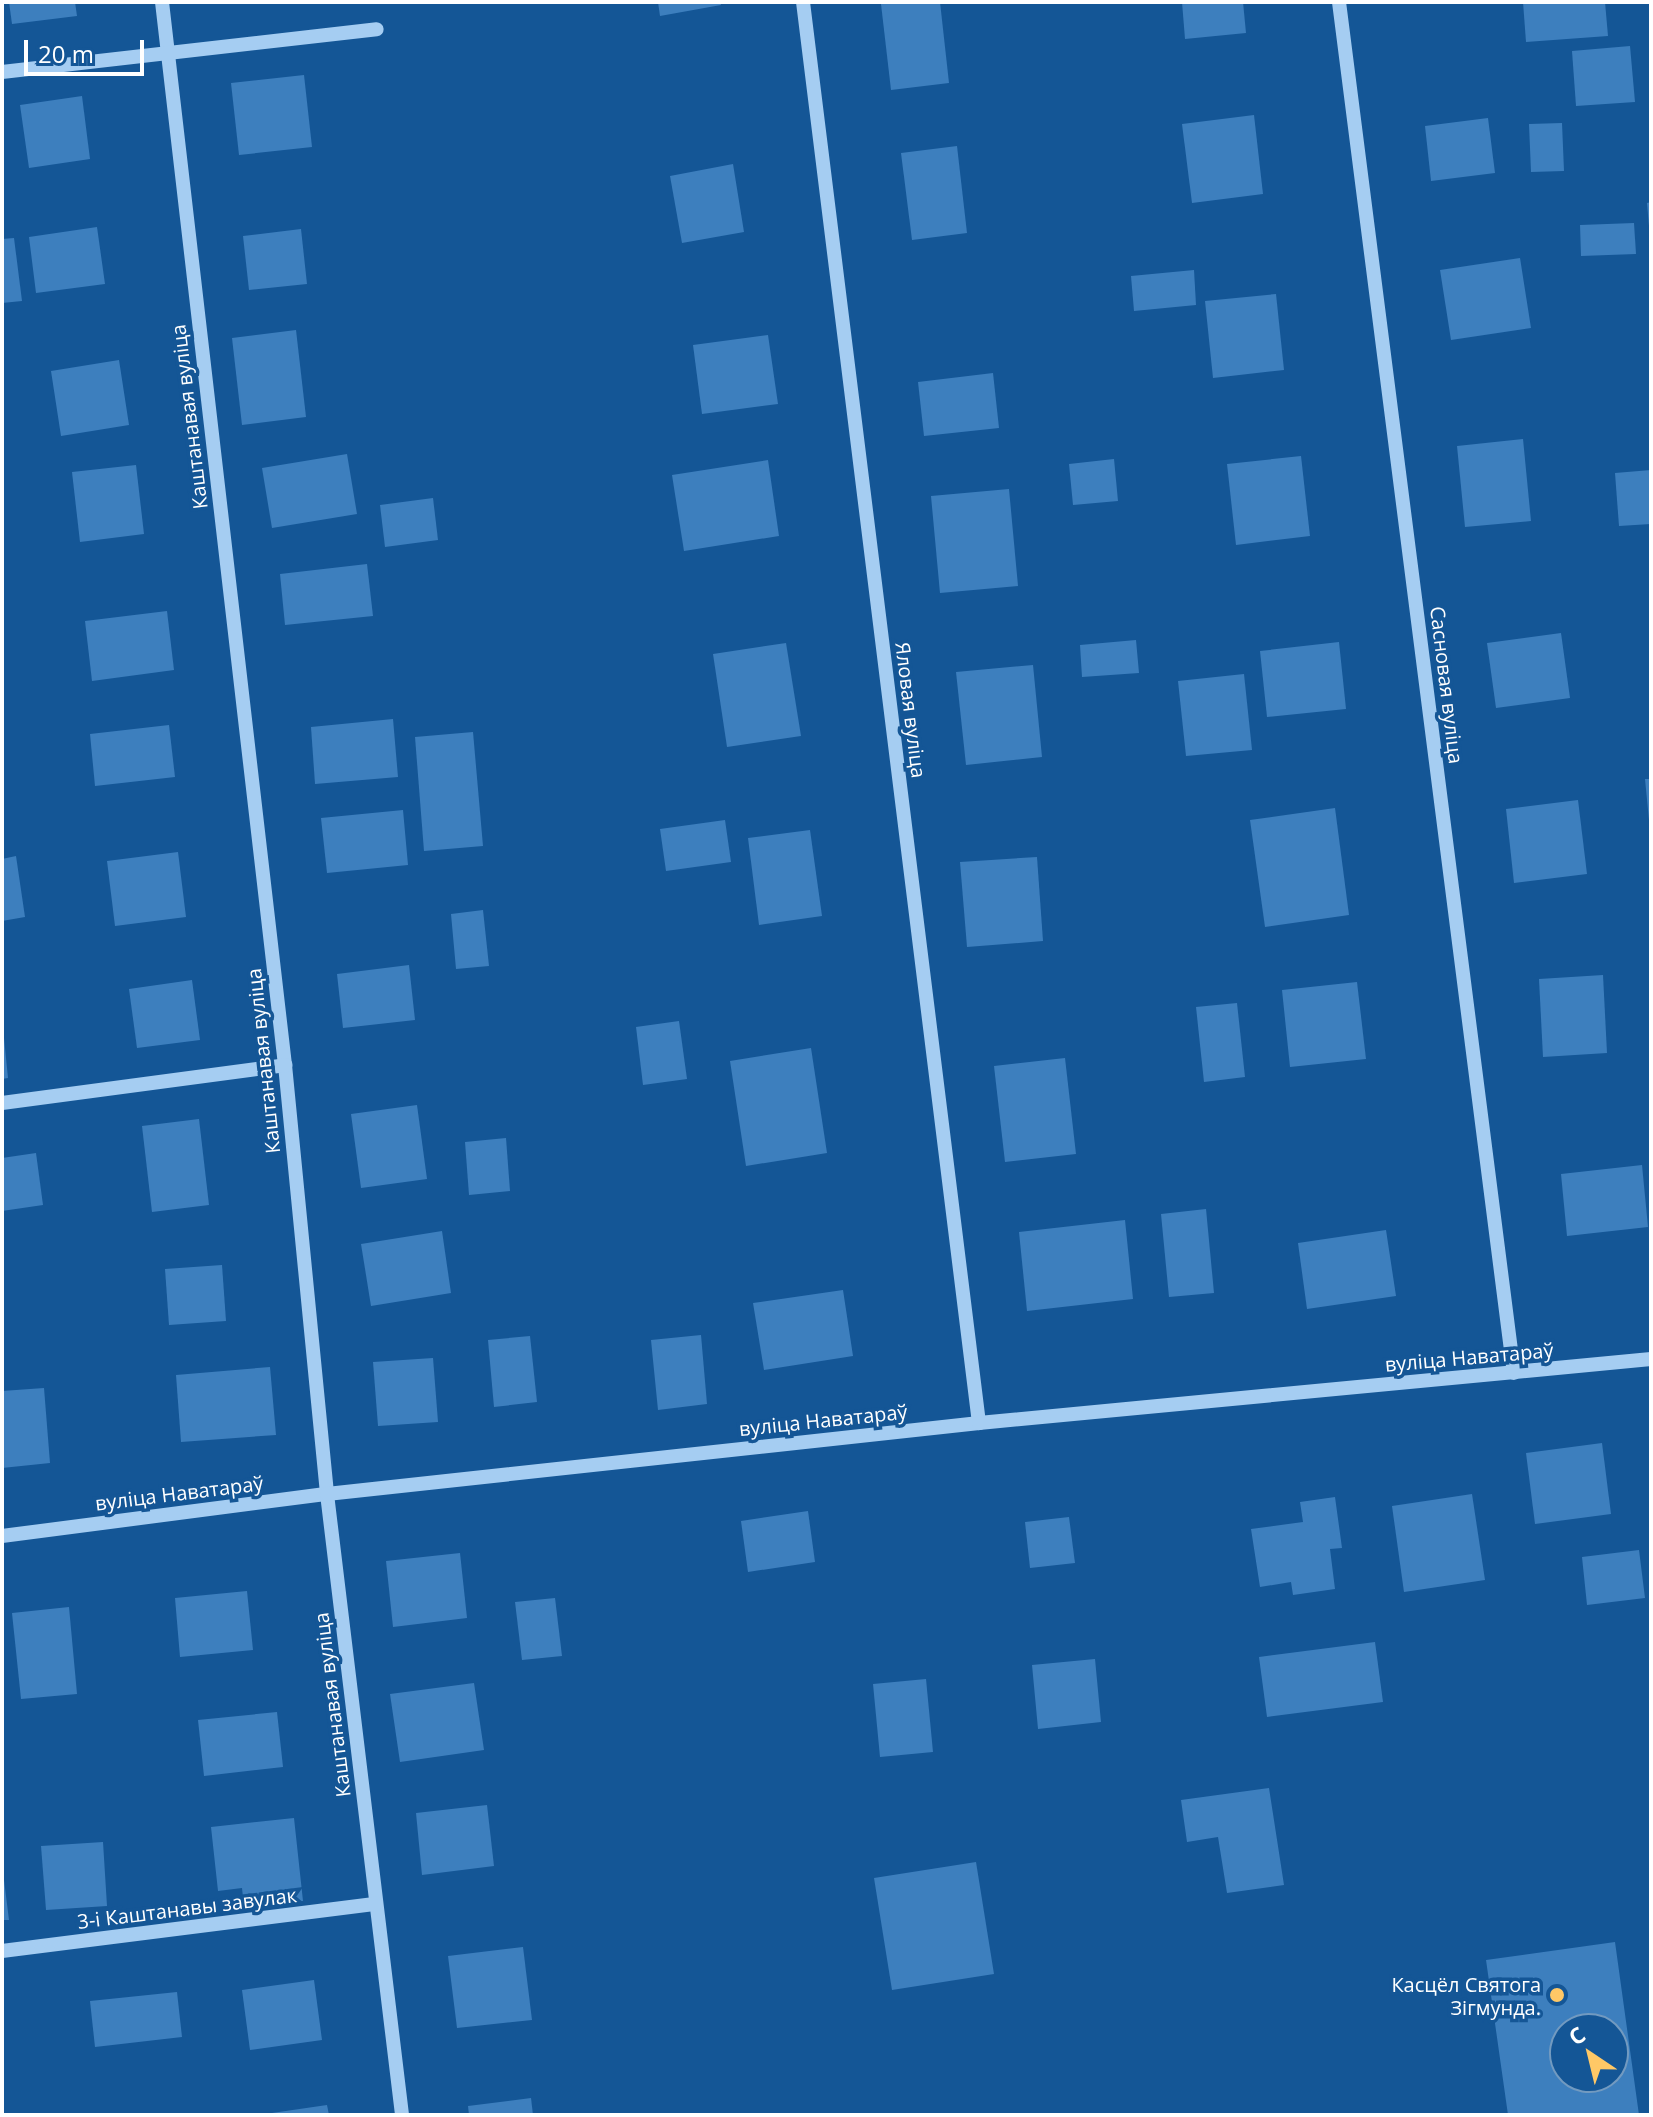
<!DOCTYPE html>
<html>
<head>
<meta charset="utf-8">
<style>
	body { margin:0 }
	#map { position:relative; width:1653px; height:2117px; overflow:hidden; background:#145696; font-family:"Open Sans",sans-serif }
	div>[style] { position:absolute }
	.building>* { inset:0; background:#3d7fbe }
	.minor>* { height:14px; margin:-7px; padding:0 7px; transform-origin:7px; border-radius:7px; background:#a5cdf2 }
	.dots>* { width:22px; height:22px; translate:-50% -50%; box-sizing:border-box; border:4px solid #145696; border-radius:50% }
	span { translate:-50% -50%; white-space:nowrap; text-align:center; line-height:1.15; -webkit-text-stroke:7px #145696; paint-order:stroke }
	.street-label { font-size:20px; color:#fff }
	.poi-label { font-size:20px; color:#fff }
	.right { translate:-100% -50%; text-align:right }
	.frame { position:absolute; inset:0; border:4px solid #fff; pointer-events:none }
	.north { position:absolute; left:1549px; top:2013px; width:80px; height:80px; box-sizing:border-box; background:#145696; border:2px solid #729ac0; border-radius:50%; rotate:325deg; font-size:22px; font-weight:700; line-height:32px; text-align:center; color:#fff }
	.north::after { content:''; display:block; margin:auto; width:28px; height:36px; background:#ffc866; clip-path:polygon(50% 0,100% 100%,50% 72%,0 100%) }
	.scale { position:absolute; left:24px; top:40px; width:120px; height:36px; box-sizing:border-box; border:4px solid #fff; border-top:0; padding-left:10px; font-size:24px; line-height:28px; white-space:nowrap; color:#fff; -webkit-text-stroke:6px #145696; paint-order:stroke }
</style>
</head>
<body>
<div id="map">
	<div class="building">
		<i style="clip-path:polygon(9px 2px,75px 2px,77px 16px,12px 24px)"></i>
		<i style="clip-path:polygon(658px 2px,720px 2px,721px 5px,660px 16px)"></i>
		<i style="clip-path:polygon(900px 2px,940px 2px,949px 83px,891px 90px,881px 4px)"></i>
		<i style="clip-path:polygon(1182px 2px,1243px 2px,1246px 33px,1185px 39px)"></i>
		<i style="clip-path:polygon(1523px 2px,1605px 2px,1608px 36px,1526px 42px)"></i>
		<i style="clip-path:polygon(1630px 46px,1635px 102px,1576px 106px,1572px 51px)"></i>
		<i style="clip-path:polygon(304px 75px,312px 147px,239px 155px,231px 83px)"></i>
		<i style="clip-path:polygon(82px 96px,90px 159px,29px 168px,20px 105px)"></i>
		<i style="clip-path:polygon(1254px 115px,1263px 194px,1192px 203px,1182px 124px)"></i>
		<i style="clip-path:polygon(1488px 118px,1495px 173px,1431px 181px,1425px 126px)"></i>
		<i style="clip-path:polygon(1562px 123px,1564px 171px,1531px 172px,1529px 124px)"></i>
		<i style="clip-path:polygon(957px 146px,967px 233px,912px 240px,901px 153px)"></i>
		<i style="clip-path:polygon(733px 164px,744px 232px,682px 243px,670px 176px)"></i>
		<i style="clip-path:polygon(1651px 202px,1651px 226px,1649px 226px,1647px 203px)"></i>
		<i style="clip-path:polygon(1634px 223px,1636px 254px,1581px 256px,1580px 225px)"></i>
		<i style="clip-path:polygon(97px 227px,105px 284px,36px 293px,29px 237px)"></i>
		<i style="clip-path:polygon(301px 229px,307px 284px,249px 290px,243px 236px)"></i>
		<i style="clip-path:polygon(14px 238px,22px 301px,2px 303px,2px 239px)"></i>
		<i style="clip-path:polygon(1520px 258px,1531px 328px,1451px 340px,1440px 270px)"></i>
		<i style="clip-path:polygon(1194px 270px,1196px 305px,1134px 311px,1131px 276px)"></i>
		<i style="clip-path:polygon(1276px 294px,1284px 370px,1213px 378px,1205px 301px)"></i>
		<i style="clip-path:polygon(296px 330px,306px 417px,242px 425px,232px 338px)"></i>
		<i style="clip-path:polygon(768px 335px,778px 404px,702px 414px,693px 345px)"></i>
		<i style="clip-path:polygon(119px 360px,129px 425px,61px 436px,51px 371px)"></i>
		<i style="clip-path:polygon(993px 373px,999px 428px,924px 436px,918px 382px)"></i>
		<i style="clip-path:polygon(1523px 439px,1531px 521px,1465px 527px,1457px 446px)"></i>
		<i style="clip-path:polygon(347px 454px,357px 514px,272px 528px,262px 468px)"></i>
		<i style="clip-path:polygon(1301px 456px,1310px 536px,1236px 545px,1227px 464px)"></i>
		<i style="clip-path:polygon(1114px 459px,1118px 501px,1073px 505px,1069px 464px)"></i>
		<i style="clip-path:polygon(768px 460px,779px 536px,684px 551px,672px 475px)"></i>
		<i style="clip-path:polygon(136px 465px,144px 534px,80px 542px,72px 472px)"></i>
		<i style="clip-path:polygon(1651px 470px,1651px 524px,1619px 526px,1615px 473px)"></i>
		<i style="clip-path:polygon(1009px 489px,1018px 586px,940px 593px,931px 496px)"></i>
		<i style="clip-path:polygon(433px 498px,438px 540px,385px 547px,380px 505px)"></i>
		<i style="clip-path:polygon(367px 564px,373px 616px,285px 625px,280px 574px)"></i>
		<i style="clip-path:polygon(167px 611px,174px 670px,92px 681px,85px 621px)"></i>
		<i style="clip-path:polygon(1561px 633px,1570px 698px,1496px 708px,1487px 643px)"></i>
		<i style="clip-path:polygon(1136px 640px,1139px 673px,1082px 677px,1080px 645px)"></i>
		<i style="clip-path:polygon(1339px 642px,1346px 709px,1267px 717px,1260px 651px)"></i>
		<i style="clip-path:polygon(786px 643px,801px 736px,727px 747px,713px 654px)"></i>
		<i style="clip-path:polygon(1033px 665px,1042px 757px,966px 765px,956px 672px)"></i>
		<i style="clip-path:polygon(1244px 674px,1252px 750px,1186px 756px,1178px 681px)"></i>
		<i style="clip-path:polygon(393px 719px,398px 777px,315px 784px,311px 727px)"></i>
		<i style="clip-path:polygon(169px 725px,175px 777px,95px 786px,90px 734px)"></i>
		<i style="clip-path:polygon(473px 732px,483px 846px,424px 851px,415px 737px)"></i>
		<i style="clip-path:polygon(1645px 779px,1651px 779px,1651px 820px,1649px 820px)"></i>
		<i style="clip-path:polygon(1578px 800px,1587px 874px,1514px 883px,1506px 809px)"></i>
		<i style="clip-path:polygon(1335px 808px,1349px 915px,1265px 927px,1250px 820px)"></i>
		<i style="clip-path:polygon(403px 810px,408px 865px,327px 873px,321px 818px)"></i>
		<i style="clip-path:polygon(725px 820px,731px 862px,666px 871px,660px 829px)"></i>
		<i style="clip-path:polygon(810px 830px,822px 916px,759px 925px,748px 838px)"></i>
		<i style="clip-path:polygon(178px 852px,186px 917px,115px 926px,107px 861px)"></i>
		<i style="clip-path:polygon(16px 856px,25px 917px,2px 921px,2px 859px)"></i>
		<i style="clip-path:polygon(1037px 857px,1043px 941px,967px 947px,960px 862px)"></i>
		<i style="clip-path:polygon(483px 910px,489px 966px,456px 969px,451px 914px)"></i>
		<i style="clip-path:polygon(409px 965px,415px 1020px,343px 1028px,337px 974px)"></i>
		<i style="clip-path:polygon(1603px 975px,1607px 1053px,1543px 1057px,1539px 979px)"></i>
		<i style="clip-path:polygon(192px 980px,200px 1040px,137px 1048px,129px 989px)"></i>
		<i style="clip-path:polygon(1357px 982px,1366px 1059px,1290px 1067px,1282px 990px)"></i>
		<i style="clip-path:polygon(1237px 1003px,1245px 1077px,1204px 1082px,1196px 1007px)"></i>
		<i style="clip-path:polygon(679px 1021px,687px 1079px,643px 1085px,636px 1027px)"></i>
		<i style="clip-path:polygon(4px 1038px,8px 1078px,2px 1079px,2px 1039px)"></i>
		<i style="clip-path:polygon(811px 1048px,827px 1153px,746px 1166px,730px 1061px)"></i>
		<i style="clip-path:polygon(1065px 1058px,1076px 1154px,1005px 1162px,994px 1066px)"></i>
		<i style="clip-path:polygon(417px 1105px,427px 1179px,361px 1188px,351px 1114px)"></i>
		<i style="clip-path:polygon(199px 1119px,209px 1205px,152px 1212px,142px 1126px)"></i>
		<i style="clip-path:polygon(506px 1138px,510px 1191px,469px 1195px,465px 1142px)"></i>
		<i style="clip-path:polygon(36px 1153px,43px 1205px,2px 1211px,2px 1158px)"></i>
		<i style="clip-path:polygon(1642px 1165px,1648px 1227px,1567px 1236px,1561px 1174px)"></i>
		<i style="clip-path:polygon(1206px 1209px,1214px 1293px,1169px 1297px,1161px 1214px)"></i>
		<i style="clip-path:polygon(1125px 1220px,1133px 1299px,1027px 1311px,1019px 1232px)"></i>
		<i style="clip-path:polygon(1386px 1230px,1396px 1296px,1307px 1309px,1298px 1243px)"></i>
		<i style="clip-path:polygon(442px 1231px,451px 1293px,371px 1306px,361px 1244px)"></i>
		<i style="clip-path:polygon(222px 1265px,226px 1321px,169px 1325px,165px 1269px)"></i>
		<i style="clip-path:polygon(843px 1290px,853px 1356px,764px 1370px,753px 1303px)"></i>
		<i style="clip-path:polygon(701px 1335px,707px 1404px,658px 1410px,651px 1340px)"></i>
		<i style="clip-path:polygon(530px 1336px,537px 1402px,494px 1407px,488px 1340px)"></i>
		<i style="clip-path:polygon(433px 1358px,438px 1422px,378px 1426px,373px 1362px)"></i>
		<i style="clip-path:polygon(270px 1367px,276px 1435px,181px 1442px,176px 1375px)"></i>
		<i style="clip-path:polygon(44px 1388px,50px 1463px,2px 1468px,2px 1391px)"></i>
		<i style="clip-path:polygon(1602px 1443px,1611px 1514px,1535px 1524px,1526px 1453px)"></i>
		<i style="clip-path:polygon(1472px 1494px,1485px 1580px,1404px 1592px,1392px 1506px)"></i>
		<i style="clip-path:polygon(1335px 1497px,1342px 1548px,1330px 1549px,1335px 1589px,1293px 1595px,1291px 1582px,1260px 1587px,1251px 1529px,1303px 1522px,1300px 1502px)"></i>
		<i style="clip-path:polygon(808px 1511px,815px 1562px,748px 1572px,741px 1521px)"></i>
		<i style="clip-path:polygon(1069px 1517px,1075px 1563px,1030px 1568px,1025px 1522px)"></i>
		<i style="clip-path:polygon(1639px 1550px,1645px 1598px,1587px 1605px,1582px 1557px)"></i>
		<i style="clip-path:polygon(460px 1553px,467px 1618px,393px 1627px,386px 1561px)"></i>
		<i style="clip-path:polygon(247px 1591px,253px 1650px,180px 1657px,175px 1598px)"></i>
		<i style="clip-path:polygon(555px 1598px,562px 1656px,522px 1660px,515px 1602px)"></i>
		<i style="clip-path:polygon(69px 1607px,77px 1694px,21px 1699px,12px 1613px)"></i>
		<i style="clip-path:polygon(1375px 1642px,1383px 1702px,1267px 1717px,1259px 1657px)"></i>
		<i style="clip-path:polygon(1095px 1659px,1101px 1722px,1038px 1729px,1032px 1665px)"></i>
		<i style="clip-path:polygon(926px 1679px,933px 1752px,880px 1757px,873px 1684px)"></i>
		<i style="clip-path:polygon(474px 1683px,484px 1750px,400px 1762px,390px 1694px)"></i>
		<i style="clip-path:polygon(277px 1712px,283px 1767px,204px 1776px,198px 1720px)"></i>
		<i style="clip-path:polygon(1269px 1788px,1284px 1885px,1227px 1893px,1218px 1837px,1187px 1842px,1181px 1800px)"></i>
		<i style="clip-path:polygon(487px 1805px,494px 1866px,422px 1875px,416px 1813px)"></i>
		<i style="clip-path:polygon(294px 1818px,303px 1901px,244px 1907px,242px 1888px,218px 1891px,211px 1827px)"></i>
		<i style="clip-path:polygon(103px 1842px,107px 1906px,46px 1910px,41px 1846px)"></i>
		<i style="clip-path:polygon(976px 1862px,994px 1974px,892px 1990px,874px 1878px)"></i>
		<i style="clip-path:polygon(2px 1864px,9px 1920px,2px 1920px)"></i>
		<i style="clip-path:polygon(evenodd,1615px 1942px,1639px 2115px,1508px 2115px,1486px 1960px,1615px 1942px,1565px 2029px,1613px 2029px,1613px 2077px,1565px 2077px,1565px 2029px)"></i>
		<i style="clip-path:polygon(523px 1947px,532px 2020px,457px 2028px,448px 1956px)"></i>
		<i style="clip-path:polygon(314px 1980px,322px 2040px,250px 2050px,242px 1990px)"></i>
		<i style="clip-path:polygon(177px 1992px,182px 2037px,95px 2047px,90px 2001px)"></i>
		<i style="clip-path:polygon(531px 2098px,533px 2115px,469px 2115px,468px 2106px)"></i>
		<i style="clip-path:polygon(327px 2105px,329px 2115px,272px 2115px,272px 2113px)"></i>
	</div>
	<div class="minor">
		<i style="left:162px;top:2px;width:1070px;rotate:83.4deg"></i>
		<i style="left:285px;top:1065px;width:431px;rotate:84.4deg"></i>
		<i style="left:327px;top:1494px;width:626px;rotate:83.11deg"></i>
		<i style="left:803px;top:2px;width:1432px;rotate:82.94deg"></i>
		<i style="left:1339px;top:2px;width:1382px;rotate:82.73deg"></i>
		<i style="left:2px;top:72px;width:377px;rotate:-6.5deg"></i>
		<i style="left:2px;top:1103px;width:286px;rotate:-7.6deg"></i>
		<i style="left:2px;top:1536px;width:328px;rotate:-7.4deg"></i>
		<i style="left:327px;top:1494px;width:656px;rotate:-6.21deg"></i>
		<i style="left:979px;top:1423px;width:675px;rotate:-5.44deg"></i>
		<i style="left:2px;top:1951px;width:377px;rotate:-7.2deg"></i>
	</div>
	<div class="dots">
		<i style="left:1557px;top:1995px;background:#ffc866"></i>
	</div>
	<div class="street-label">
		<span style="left:189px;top:417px;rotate:-97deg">Каштанавая вуліца</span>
		<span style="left:1447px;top:685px;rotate:83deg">Сасновая вуліца</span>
		<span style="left:911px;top:710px;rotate:83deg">Яловая вуліца</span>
		<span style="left:263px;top:1061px;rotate:-96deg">Каштанавая вуліца</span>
		<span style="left:1469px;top:1357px;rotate:-5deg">вуліца Наватараў</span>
		<span style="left:823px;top:1420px;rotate:-6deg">вуліца Наватараў</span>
		<span style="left:179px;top:1493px;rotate:-7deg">вуліца Наватараў</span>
		<span style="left:332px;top:1705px;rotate:-97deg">Каштанавая вуліца</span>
		<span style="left:187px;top:1908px;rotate:-7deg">3-і Каштанавы завулак</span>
	</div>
	<div class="poi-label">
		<span class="right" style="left:1541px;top:1996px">Касцёл Святога<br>Зігмунда.</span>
	</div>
	<div class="frame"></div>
	<div class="north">С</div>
	<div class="scale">20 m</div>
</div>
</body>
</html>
